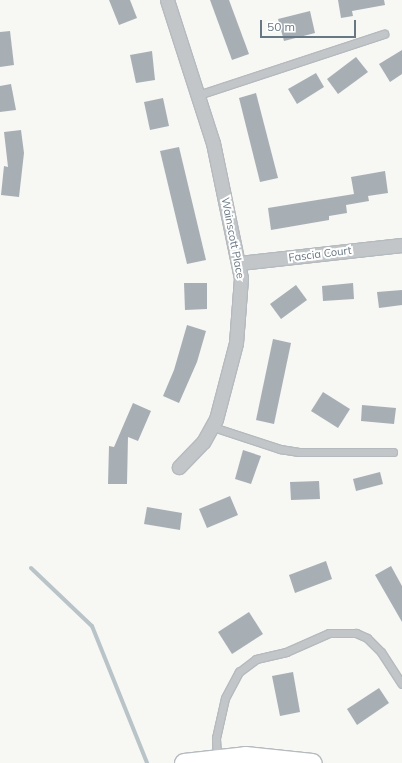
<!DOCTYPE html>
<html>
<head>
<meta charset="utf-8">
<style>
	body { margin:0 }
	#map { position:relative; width:402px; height:763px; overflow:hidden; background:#f7f7f4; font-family:Mulish,sans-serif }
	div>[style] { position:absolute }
	.stream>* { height:4px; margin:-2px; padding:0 2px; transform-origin:2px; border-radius:2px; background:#b9c4c8 }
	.building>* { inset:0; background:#a7afb5 }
	.roads { filter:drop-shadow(1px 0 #b5babe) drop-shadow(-1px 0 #b5babe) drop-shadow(0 1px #b5babe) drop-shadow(0 -1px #b5babe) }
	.lane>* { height:7px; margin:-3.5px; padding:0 3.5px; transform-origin:3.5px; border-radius:3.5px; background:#c2c6c9 }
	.street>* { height:13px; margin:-6.5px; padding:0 6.5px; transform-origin:6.5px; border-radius:6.5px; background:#c2c6c9 }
	.secondary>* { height:19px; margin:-9.5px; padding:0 9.5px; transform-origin:9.5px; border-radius:9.5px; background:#fff }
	span { translate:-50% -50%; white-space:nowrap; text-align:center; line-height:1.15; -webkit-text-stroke:4px #fff; paint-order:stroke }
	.street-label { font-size:11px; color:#677784 }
	.scale { position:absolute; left:260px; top:20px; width:96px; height:18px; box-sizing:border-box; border:2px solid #677784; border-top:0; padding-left:5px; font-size:12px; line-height:14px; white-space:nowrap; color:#677784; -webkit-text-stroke:3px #fff; paint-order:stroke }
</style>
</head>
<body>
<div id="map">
	<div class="stream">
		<i style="left:31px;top:568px;width:84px;rotate:43.6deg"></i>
		<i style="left:92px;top:626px;width:148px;rotate:68.1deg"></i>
	</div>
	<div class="building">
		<i style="clip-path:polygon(109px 0,130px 0,137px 18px,119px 25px)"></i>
		<i style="clip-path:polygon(210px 0,229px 0,249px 54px,232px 60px)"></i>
		<i style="clip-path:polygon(338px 0,384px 0,385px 5px,352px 11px,353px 16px,341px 18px)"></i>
		<i style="clip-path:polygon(310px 11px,315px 33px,284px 41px,278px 19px)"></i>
		<i style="clip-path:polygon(10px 31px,14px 65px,0 67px,0 32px)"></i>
		<i style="clip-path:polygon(402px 50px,402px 74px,390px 82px,379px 64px)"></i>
		<i style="clip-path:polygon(152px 51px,155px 80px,136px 83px,130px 55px)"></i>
		<i style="clip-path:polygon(356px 57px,368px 72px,338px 94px,327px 79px)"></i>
		<i style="clip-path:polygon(316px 73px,324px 87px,297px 104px,288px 89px)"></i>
		<i style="clip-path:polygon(11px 84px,16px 110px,0 112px,0 86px)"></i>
		<i style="clip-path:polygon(256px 93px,278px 178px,260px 182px,239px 98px)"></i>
		<i style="clip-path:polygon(163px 98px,169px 126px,150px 130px,144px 102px)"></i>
		<i style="clip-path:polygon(21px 130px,24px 153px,19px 197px,1px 195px,4px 166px,8px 167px,4px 132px)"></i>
		<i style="clip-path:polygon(179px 147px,206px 260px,187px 264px,160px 151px)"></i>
		<i style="clip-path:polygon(385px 171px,388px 193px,368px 196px,369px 201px,346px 205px,347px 213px,329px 216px,329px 220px,271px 230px,268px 208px,354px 194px,351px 177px)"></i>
		<i style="clip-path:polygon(184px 283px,207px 283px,207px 309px,185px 310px)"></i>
		<i style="clip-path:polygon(353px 283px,354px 299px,323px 301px,322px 286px)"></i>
		<i style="clip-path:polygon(296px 285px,307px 300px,281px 319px,270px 304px)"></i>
		<i style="clip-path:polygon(402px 290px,402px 305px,379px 308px,377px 292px)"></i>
		<i style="clip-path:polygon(187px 325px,206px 331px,197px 362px,179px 403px,163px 396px,174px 370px)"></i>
		<i style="clip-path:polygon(273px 339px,291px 343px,274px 424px,256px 420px)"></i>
		<i style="clip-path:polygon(323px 392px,350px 409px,338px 428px,311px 411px)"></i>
		<i style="clip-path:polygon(133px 403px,151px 411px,138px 441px,128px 437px,127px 484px,108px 484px,109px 446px,114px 447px)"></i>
		<i style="clip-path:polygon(362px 405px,396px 408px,394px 424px,361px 421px)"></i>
		<i style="clip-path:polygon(243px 450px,261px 456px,251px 484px,235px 479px)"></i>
		<i style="clip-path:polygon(380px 472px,383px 484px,356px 491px,353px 479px)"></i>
		<i style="clip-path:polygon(319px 481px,320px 499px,291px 500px,290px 482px)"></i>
		<i style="clip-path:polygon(230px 496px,238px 515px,207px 528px,199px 509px)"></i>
		<i style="clip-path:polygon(147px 507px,182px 513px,180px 530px,144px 524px)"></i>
		<i style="clip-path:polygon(326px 561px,332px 579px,295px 593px,289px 575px)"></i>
		<i style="clip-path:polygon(391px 566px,402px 586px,402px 622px,375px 575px)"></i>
		<i style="clip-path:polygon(249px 612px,263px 634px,232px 654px,218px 632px)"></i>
		<i style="clip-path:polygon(293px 672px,300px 712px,280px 716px,272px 676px)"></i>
		<i style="clip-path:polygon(379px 688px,389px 703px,357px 725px,347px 709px)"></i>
	</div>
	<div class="roads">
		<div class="lane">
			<i style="left:198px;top:95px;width:196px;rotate:-18.2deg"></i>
			<i style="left:213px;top:427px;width:71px;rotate:18.2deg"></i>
			<i style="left:280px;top:449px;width:19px;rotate:9deg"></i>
			<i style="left:299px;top:452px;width:94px"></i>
			<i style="left:217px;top:758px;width:20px;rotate:-93deg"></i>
			<i style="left:216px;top:738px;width:41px;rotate:-77.3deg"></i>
			<i style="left:225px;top:698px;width:30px;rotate:-62deg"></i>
			<i style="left:239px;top:672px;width:21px;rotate:-37deg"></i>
			<i style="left:256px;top:659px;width:31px;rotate:-13deg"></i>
			<i style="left:286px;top:652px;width:47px;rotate:-23.8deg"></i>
			<i style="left:329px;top:633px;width:27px"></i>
			<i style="left:356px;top:633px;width:12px;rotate:24deg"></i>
			<i style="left:367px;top:638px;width:20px;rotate:45deg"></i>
			<i style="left:381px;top:652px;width:38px;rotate:57deg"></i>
		</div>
		<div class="street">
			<i style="left:167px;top:0;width:150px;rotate:72.2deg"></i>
			<i style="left:213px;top:143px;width:138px;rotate:78.3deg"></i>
			<i style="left:241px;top:278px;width:65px;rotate:94.4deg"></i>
			<i style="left:236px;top:343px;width:79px;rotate:104.7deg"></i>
			<i style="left:216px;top:419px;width:26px;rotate:119deg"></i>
			<i style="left:203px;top:442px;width:35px;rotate:134deg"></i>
			<i style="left:239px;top:263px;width:164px;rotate:-6.3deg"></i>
		</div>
		<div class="secondary">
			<i style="left:184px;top:763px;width:61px;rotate:-6.5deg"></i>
			<i style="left:245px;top:756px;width:67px;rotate:6deg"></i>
		</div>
	</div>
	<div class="street-label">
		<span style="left:233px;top:238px;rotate:79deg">Wainscott Place</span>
		<span style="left:320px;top:254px;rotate:-7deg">Fascia Court</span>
	</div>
	<div class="scale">50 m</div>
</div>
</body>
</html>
